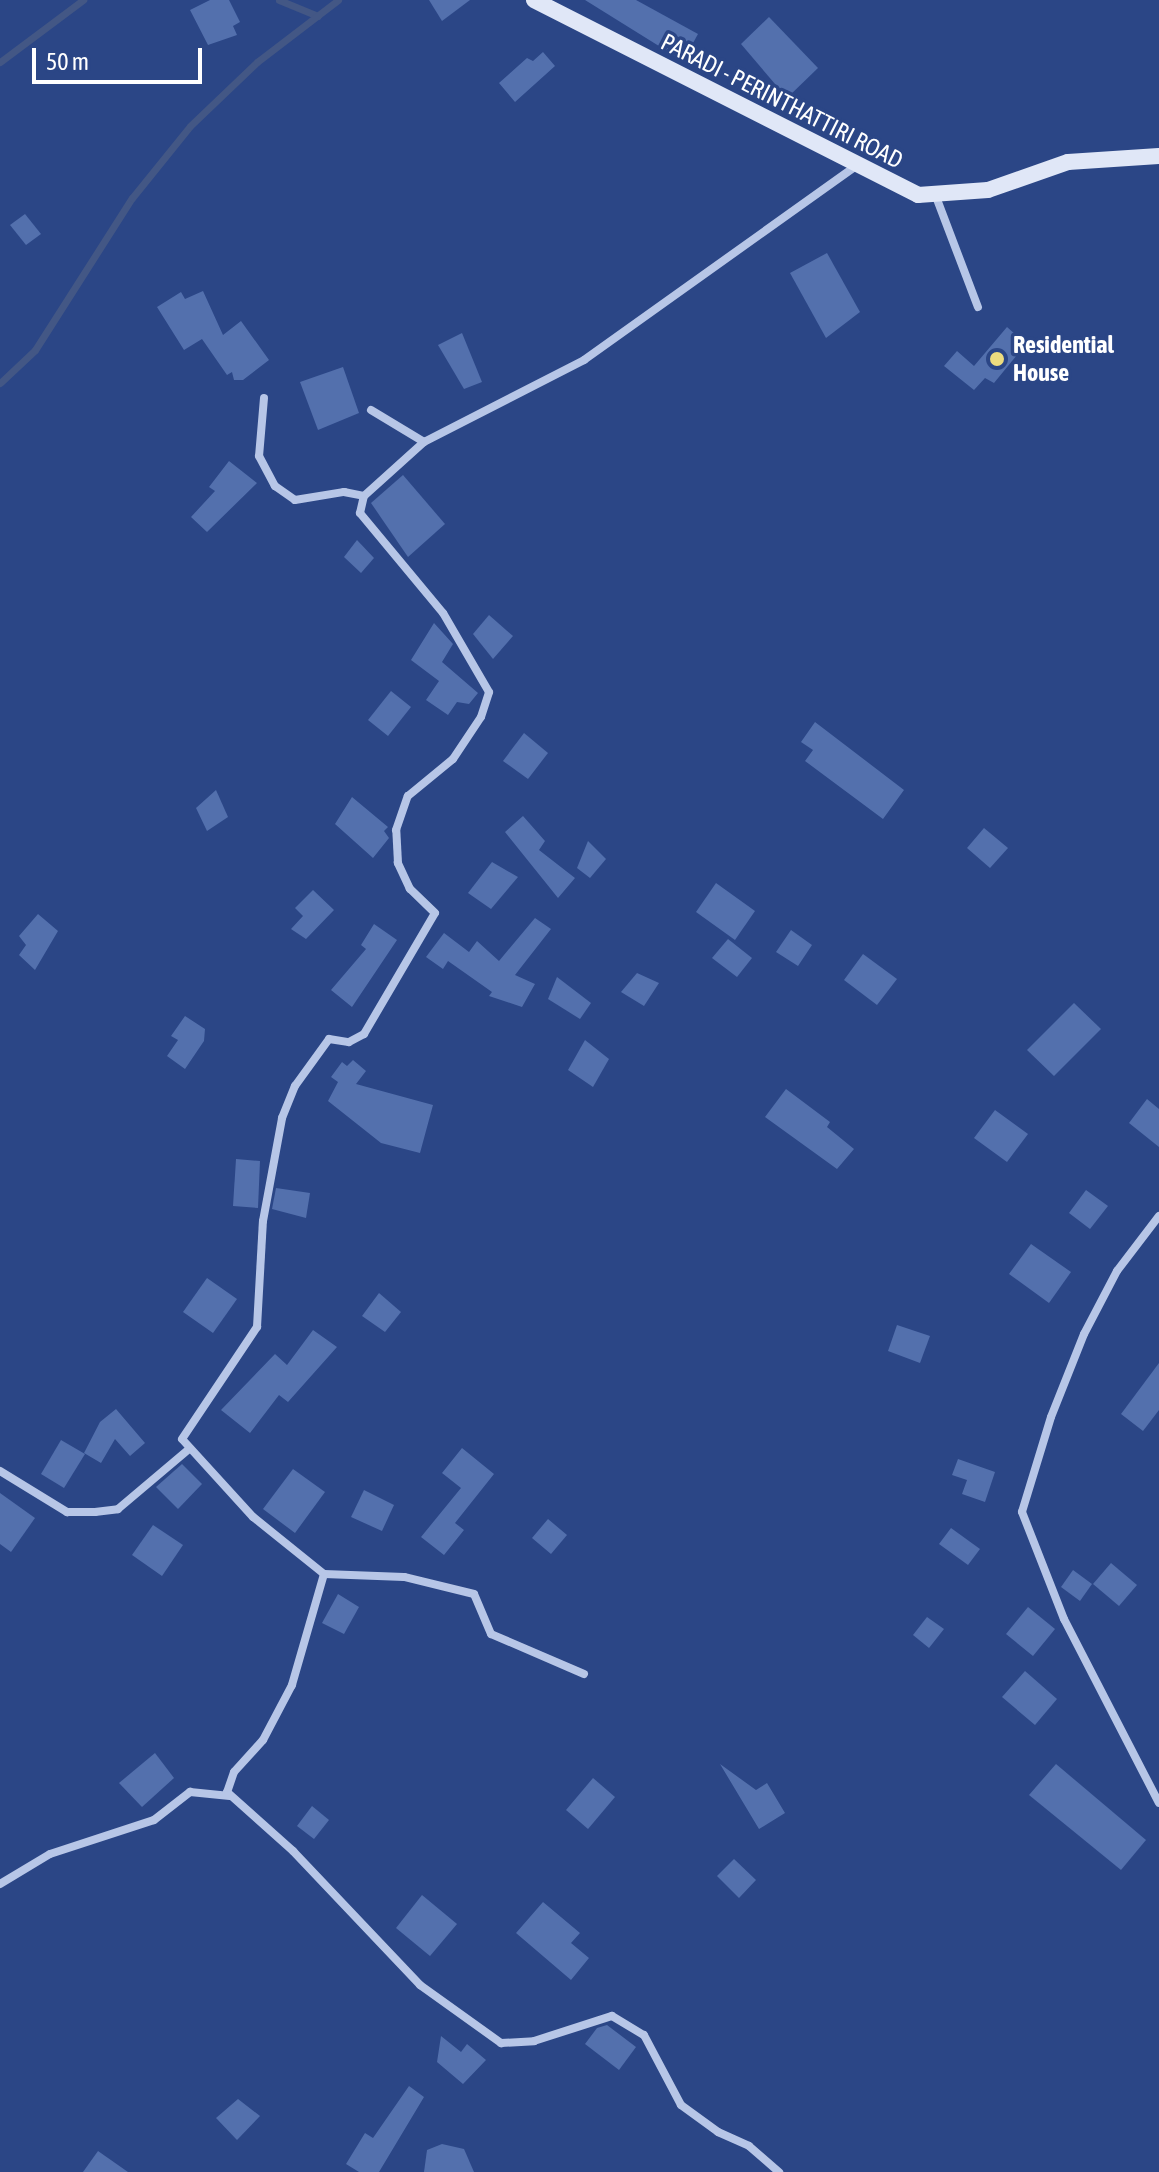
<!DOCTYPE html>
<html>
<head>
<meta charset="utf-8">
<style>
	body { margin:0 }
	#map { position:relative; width:1159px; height:2172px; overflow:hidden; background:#2b4686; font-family:"Asap Condensed",sans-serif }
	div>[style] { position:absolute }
	.stream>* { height:7px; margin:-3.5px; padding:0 3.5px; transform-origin:3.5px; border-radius:3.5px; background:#435785 }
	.building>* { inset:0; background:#5370ad }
	.minor>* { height:8px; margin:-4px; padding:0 4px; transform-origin:4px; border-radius:4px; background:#b7c6e7 }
	.secondary>* { height:16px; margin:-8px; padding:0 8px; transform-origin:8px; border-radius:8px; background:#e0e7f7 }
	.dots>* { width:22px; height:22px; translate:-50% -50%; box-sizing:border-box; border:4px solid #2b4686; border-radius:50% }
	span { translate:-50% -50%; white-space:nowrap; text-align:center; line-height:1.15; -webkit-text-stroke:7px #2b4686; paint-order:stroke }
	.street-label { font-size:24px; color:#fff }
	.poi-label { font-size:24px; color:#fff; font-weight:700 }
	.left { translate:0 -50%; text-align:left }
	.scale { position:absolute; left:32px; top:48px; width:170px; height:36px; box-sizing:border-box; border:4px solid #fff; border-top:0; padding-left:10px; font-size:24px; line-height:28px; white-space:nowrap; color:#fff; -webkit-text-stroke:6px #2b4686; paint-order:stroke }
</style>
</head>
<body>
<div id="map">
	<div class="stream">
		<i style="left:279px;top:0;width:42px;rotate:22.3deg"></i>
		<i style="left:0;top:62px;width:104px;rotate:-36.8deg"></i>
		<i style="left:0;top:383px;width:48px;rotate:-43.3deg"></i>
		<i style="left:35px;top:350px;width:180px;rotate:-57.5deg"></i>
		<i style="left:132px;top:198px;width:92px;rotate:-51.1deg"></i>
		<i style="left:190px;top:126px;width:93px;rotate:-43.7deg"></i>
		<i style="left:257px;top:62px;width:102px;rotate:-37.4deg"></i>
	</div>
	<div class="building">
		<i style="clip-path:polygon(210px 0,229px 0,240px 22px,233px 26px,237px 35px,208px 45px,190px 10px)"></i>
		<i style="clip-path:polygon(429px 0,470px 0,442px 21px)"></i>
		<i style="clip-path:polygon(585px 0,636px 0,698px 34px,683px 61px)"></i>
		<i style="clip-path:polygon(769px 17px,818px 68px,787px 98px,741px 44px)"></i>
		<i style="clip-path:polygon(543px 52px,555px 66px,515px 102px,499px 83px,527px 58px,533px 61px)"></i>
		<i style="clip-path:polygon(25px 214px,41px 234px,26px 245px,10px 225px)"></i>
		<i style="clip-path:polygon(827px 253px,860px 312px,826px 338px,790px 273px)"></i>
		<i style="clip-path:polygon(203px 291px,223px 335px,241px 321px,269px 360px,243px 380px,234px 380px,232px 372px,227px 375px,202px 339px,184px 350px,157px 307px,181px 292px,185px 299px)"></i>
		<i style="clip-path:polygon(1007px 327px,1026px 344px,994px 383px,985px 378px,974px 390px,944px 366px,957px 351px,974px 366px)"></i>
		<i style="clip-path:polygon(462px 333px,482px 382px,464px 389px,438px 345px)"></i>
		<i style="clip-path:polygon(343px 367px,359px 413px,318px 430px,300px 382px)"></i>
		<i style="clip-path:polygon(229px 461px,257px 483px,207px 532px,191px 517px,215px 491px,209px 487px)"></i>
		<i style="clip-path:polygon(403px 475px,445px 524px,408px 557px,371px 503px)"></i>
		<i style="clip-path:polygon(357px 540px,374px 558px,361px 573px,344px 557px)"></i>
		<i style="clip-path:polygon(489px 615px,513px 636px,493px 659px,473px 634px)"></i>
		<i style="clip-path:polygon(434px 623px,453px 644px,442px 662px,478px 693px,469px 704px,457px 702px,448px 715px,426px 700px,439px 681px,411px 660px)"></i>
		<i style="clip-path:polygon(391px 691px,411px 707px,388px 736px,368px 720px)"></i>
		<i style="clip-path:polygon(815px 722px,904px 790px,883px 819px,805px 761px,813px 750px,801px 742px)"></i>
		<i style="clip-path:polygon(524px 733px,548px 753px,528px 779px,503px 761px)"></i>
		<i style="clip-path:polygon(216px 790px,228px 817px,207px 831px,196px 808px)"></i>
		<i style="clip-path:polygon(352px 797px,388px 827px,384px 831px,389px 838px,373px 858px,335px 824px)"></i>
		<i style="clip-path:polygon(523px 816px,545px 841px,539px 850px,575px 878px,558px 898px,505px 832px)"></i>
		<i style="clip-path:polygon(984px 828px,1008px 848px,990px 868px,967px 848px)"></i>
		<i style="clip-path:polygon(588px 841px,606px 859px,590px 878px,577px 868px)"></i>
		<i style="clip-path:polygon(492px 862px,518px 877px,491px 909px,468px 893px)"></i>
		<i style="clip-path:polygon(716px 883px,755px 911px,735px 940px,696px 912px)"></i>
		<i style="clip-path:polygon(313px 890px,334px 910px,306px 939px,291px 929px,303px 916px,295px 908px)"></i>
		<i style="clip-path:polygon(38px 914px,58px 931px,35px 970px,19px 955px,26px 945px,19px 936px)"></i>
		<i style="clip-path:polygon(535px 918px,551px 929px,515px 975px,535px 984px,522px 1007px,489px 996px,492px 992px,448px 961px,443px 969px,426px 957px,444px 933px,469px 952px,477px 941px,499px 961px)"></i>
		<i style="clip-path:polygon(374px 924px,397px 940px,352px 1007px,331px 990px,366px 949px,361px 945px)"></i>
		<i style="clip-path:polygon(791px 930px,812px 945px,798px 966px,776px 952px)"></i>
		<i style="clip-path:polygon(728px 939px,752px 958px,737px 977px,712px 958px)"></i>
		<i style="clip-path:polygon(863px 954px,897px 979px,877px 1005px,844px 980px)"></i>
		<i style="clip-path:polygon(637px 973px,659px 983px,644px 1006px,621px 992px)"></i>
		<i style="clip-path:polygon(557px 977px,591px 1003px,580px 1019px,548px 999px)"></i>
		<i style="clip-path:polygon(1074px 1003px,1101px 1029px,1054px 1076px,1027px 1050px)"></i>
		<i style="clip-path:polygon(185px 1016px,205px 1029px,204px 1041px,185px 1069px,167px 1056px,178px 1040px,171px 1036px)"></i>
		<i style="clip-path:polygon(585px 1040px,609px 1059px,593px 1087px,568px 1070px)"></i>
		<i style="clip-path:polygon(353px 1060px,366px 1071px,356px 1084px,433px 1105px,420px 1153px,381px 1143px,328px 1101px,338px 1082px,331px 1077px,342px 1062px,347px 1066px)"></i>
		<i style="clip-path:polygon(786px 1089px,830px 1122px,827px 1127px,854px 1149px,837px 1169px,765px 1117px)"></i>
		<i style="clip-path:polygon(1147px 1099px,1159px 1109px,1159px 1147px,1129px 1123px)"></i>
		<i style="clip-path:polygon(995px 1110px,1028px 1134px,1007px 1162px,974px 1138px)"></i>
		<i style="clip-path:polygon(236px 1159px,260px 1161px,258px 1208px,233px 1206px)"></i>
		<i style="clip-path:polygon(276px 1188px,310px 1193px,306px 1218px,272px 1209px)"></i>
		<i style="clip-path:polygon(1086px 1190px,1108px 1206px,1090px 1229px,1069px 1213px)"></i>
		<i style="clip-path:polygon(1031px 1244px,1071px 1272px,1049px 1303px,1009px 1274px)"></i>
		<i style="clip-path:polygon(207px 1278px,237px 1299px,213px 1333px,183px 1312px)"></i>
		<i style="clip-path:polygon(379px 1293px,401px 1312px,385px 1332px,362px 1316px)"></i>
		<i style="clip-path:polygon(897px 1325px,930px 1336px,920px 1363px,888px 1351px)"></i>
		<i style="clip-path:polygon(313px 1330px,337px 1347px,288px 1402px,279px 1395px,250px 1433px,221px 1410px,275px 1354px,287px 1365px)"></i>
		<i style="clip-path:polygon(1159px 1363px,1159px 1410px,1143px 1431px,1121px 1414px)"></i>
		<i style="clip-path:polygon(116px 1409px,145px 1443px,130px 1456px,115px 1439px,101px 1463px,84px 1453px,100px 1422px)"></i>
		<i style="clip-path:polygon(61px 1440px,85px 1454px,64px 1488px,41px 1474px)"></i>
		<i style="clip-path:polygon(462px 1448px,494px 1474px,455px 1523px,464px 1530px,444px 1555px,421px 1537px,461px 1488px,442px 1473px)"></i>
		<i style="clip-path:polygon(958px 1459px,995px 1472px,985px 1502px,962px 1494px,967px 1480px,952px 1475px)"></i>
		<i style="clip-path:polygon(182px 1464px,202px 1484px,178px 1509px,156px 1487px)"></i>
		<i style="clip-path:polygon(293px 1469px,325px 1492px,295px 1533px,263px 1509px)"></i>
		<i style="clip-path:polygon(364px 1490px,394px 1505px,382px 1531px,351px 1517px)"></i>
		<i style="clip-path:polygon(0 1493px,35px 1518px,11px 1552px,0 1544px)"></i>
		<i style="clip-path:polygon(548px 1519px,567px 1535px,551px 1554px,532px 1538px)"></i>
		<i style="clip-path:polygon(153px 1525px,183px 1545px,162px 1576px,132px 1555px)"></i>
		<i style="clip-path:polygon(951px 1528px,980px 1549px,968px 1565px,939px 1544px)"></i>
		<i style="clip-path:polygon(1111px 1563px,1137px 1585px,1119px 1606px,1093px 1584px)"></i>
		<i style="clip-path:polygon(1073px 1570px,1092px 1584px,1080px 1601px,1061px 1587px)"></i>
		<i style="clip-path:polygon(338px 1594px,359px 1607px,344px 1634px,322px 1623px)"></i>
		<i style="clip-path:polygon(1028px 1607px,1055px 1629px,1033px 1656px,1006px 1634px)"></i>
		<i style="clip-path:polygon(927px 1617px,944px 1629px,929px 1648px,913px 1635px)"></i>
		<i style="clip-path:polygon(1025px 1671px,1057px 1699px,1035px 1725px,1002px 1697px)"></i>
		<i style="clip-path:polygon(155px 1753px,174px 1778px,142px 1807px,119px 1783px)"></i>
		<i style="clip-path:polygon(720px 1764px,756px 1790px,767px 1783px,785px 1813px,759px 1829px)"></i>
		<i style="clip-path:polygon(1056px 1764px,1146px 1840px,1121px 1870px,1029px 1795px)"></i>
		<i style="clip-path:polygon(593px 1778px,615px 1797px,588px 1829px,566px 1810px)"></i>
		<i style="clip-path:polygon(312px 1806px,329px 1820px,314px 1839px,297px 1826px)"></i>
		<i style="clip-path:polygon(734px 1859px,756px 1880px,739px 1898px,717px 1876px)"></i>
		<i style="clip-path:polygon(422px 1895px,457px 1924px,430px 1956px,396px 1928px)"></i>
		<i style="clip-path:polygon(543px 1902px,580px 1933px,571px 1943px,589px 1958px,571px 1980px,516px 1933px)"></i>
		<i style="clip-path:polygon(607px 2025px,636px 2047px,619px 2070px,585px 2044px,597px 2028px)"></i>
		<i style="clip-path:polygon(441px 2036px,461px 2052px,467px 2044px,486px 2060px,463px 2084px,437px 2062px)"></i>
		<i style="clip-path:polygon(409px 2086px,424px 2097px,379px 2172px,359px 2172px,346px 2164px,365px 2133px,373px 2138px)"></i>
		<i style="clip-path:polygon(238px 2099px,260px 2116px,237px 2140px,216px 2118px)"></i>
		<i style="clip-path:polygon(442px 2144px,464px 2149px,474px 2172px,424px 2172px,427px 2150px)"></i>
		<i style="clip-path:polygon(98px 2151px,128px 2172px,83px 2172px)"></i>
	</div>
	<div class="minor">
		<i style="left:935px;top:194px;width:121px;rotate:69.2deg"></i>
		<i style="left:264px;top:398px;width:58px;rotate:94.9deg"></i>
		<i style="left:259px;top:456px;width:34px;rotate:62deg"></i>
		<i style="left:275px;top:486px;width:24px;rotate:35deg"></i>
		<i style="left:295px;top:500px;width:50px;rotate:-9.3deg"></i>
		<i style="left:344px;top:492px;width:20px;rotate:11deg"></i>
		<i style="left:371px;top:410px;width:62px;rotate:31.1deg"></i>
		<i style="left:1159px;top:1216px;width:69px;rotate:127.4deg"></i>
		<i style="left:1117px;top:1271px;width:71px;rotate:117.6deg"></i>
		<i style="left:1084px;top:1334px;width:89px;rotate:111.7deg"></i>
		<i style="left:1051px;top:1417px;width:99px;rotate:107deg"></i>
		<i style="left:1022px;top:1512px;width:115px;rotate:68.6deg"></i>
		<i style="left:1064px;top:1619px;width:207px;rotate:62.7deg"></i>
		<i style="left:0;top:1471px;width:79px;rotate:31.5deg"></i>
		<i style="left:67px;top:1512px;width:28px"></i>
		<i style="left:95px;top:1512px;width:23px;rotate:-7deg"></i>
		<i style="left:118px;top:1509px;width:93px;rotate:-40.2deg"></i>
		<i style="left:324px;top:1574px;width:116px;rotate:106.1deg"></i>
		<i style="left:292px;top:1685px;width:62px;rotate:117.8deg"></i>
		<i style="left:263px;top:1740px;width:43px;rotate:132.2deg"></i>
		<i style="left:234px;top:1772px;width:21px;rotate:109deg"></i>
		<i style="left:227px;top:1792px;width:89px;rotate:41.8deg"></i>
		<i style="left:293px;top:1851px;width:185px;rotate:46.5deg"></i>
		<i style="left:420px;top:1985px;width:100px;rotate:35.6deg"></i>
		<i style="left:501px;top:2043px;width:33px;rotate:-3deg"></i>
		<i style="left:534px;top:2041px;width:82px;rotate:-17.8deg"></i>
		<i style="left:612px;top:2016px;width:37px;rotate:31deg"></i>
		<i style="left:644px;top:2035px;width:79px;rotate:62.1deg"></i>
		<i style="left:681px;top:2105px;width:46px;rotate:36.1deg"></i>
		<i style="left:718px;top:2132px;width:34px;rotate:24deg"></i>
		<i style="left:749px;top:2146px;width:40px;rotate:41deg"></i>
		<i style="left:584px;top:1674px;width:101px;rotate:-156.7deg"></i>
		<i style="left:491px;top:1634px;width:43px;rotate:-113deg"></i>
		<i style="left:474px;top:1594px;width:72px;rotate:-166.3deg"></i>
		<i style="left:404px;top:1577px;width:80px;rotate:-177.9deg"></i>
		<i style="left:324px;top:1574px;width:91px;rotate:-141.2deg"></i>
		<i style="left:253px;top:1517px;width:105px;rotate:-132.3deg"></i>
		<i style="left:182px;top:1439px;width:135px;rotate:-56.2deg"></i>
		<i style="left:257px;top:1327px;width:106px;rotate:-86.8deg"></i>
		<i style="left:263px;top:1221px;width:105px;rotate:-79.5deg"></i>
		<i style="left:282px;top:1118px;width:35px;rotate:-68deg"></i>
		<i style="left:295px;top:1086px;width:58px;rotate:-54.1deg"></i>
		<i style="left:329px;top:1039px;width:20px;rotate:9deg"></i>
		<i style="left:349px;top:1042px;width:17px;rotate:-28deg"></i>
		<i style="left:364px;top:1034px;width:140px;rotate:-59.6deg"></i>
		<i style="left:435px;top:913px;width:35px;rotate:-136deg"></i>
		<i style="left:410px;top:889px;width:29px;rotate:-115deg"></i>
		<i style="left:398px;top:863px;width:33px;rotate:-93deg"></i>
		<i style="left:396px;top:830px;width:36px;rotate:-71deg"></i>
		<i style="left:408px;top:796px;width:58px;rotate:-39.4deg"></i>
		<i style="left:453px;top:759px;width:50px;rotate:-56.3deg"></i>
		<i style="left:481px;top:717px;width:26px;rotate:-72deg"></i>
		<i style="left:489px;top:692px;width:91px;rotate:-120.2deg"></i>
		<i style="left:443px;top:613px;width:130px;rotate:-129.7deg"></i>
		<i style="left:360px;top:513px;width:17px;rotate:-77deg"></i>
		<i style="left:364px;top:496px;width:81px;rotate:-42deg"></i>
		<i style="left:424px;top:442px;width:180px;rotate:-27.1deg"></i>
		<i style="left:584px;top:360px;width:333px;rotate:-35.5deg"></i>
		<i style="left:0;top:1884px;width:58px;rotate:-31deg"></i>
		<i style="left:50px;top:1854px;width:109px;rotate:-18.1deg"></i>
		<i style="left:154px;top:1820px;width:46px;rotate:-37.9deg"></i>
		<i style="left:190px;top:1792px;width:40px;rotate:5.7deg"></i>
	</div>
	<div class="secondary">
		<i style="left:534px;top:0;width:431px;rotate:26.9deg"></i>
		<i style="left:918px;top:195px;width:70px;rotate:-4.1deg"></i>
		<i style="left:988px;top:190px;width:85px;rotate:-19.3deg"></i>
		<i style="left:1068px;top:162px;width:91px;rotate:-3.8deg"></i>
	</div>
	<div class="dots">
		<i style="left:997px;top:359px;background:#eddc7f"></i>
	</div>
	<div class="street-label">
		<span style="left:782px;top:101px;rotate:27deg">PARADI - PERINTHATTIRI ROAD</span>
	</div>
	<div class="poi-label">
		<span class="left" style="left:1013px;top:359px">Residential<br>House</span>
	</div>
	<div class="scale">50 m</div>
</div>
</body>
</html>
